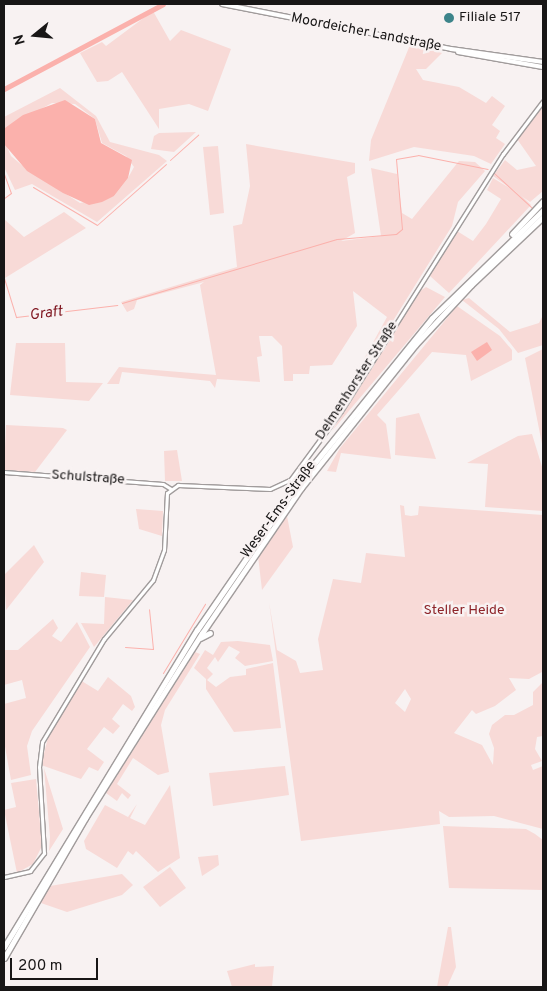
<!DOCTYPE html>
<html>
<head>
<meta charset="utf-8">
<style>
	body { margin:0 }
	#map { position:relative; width:547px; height:991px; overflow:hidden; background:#f8f2f2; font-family:Overpass,sans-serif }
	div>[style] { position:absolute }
	.green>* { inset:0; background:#f8dad7 }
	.water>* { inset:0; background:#fbb1ac }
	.stream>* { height:1px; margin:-0.5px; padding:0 0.5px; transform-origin:0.5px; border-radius:0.5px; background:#fbb1ac }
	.river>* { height:5px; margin:-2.5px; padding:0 2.5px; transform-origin:2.5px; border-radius:2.5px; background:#fbb1ac }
	.roads { filter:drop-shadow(1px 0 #a19c9c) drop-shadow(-1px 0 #a19c9c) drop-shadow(0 1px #a19c9c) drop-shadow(0 -1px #a19c9c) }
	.minor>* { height:3px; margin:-1.5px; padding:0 1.5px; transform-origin:1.5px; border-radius:1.5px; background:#fff }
	.major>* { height:4px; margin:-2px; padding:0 2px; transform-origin:2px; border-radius:2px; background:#fff }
	.highway>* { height:5px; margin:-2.5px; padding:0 2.5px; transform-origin:2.5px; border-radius:2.5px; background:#fff }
	.dots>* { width:14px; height:14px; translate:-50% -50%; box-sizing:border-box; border:2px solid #f8f2f2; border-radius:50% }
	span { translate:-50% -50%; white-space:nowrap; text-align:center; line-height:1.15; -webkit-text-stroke:5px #f8f2f2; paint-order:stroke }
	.poi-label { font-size:14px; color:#181616 }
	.left { translate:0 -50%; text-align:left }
	.street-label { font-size:14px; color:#181616 }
	.park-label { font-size:14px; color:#8c2328 }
	.water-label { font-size:15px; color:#7e141e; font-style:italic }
	.frame { position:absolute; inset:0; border:5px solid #181616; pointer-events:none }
	.north { position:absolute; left:10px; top:10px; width:50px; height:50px; -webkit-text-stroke:4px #f8f2f2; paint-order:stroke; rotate:253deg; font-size:14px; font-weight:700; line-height:20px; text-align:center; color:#181616 }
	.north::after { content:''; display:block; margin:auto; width:18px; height:22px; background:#181616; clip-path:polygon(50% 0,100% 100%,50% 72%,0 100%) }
	.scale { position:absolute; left:10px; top:958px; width:88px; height:22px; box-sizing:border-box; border:2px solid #181616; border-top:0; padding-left:6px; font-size:15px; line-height:18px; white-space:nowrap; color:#181616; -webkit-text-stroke:4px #f8f2f2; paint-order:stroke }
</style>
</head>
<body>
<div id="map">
	<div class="green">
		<i style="clip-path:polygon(153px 11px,170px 41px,181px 30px,231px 49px,208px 111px,189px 104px,159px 109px,159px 129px,122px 72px,108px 81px,97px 82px,80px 53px,102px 42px,106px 46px)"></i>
		<i style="clip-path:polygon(410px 45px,442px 53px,426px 69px,416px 69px,423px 80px,459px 87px,486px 103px,492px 96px,505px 106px,492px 125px,500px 131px,496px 138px,505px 144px,491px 164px,474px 156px,414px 147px,369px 161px,371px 140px)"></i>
		<i style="clip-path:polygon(60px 88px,96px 116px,110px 142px,159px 155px,167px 161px,97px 222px,32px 184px,15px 190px,4px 167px,4px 140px,11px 156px,24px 167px,80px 203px,114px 196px,128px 178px,134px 167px,126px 156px,102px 143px,95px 119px,75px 104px,52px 103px,4px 129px,4px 117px)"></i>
		<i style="clip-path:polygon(543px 104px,543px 191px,530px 202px,493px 176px,505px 160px,517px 170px,536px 166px,517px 139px)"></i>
		<i style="clip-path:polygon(196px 132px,174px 152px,151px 149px,154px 136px,159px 133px)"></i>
		<i style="clip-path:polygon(246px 144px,355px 163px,355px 173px,347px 177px,355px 233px,341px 241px,381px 236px,371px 168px,397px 174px,402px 213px,412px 219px,459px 161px,475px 162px,485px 171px,458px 202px,452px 226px,350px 390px,347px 390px,387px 317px,353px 291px,357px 326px,332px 365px,310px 366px,309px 374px,293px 374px,293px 381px,284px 381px,282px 346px,272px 336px,259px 336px,262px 356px,257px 357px,260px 382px,217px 379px,215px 388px,210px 381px,122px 372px,119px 384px,107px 384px,119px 367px,216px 375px,200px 285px,204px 282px,137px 300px,134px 309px,127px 312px,121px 302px,237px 267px,233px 226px,242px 224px,250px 186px)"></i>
		<i style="clip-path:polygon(218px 146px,224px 213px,210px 215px,203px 147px)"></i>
		<i style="clip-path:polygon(493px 178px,521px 195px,531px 205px,449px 293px,430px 276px,457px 231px,473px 241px,486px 224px,501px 199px,487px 190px)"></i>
		<i style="clip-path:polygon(64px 212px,86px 228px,5px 278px,4px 219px,24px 237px)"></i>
		<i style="clip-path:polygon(426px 287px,445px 297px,332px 431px,416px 294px)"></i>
		<i style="clip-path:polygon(469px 298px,510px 332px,539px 323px,543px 315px,543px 345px,518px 353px,499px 329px,462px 300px)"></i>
		<i style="clip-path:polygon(457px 306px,500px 336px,512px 350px,512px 360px,471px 381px,466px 355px,432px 352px,377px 415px,386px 424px,391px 459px,341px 453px,336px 472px,327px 471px,340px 448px)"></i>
		<i style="clip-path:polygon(16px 343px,65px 343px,66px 382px,103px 383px,89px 401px,10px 395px)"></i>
		<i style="clip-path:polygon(543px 349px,543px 449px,525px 358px)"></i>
		<i style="clip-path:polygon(419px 413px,430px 442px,436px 459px,395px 455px,396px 418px)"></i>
		<i style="clip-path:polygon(6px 425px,63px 428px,67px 430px,35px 472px,4px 470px)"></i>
		<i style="clip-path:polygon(532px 434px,543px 470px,543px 511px,485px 507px,488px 464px,467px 463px,518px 436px)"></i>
		<i style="clip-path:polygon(177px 450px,182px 481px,165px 481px,164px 451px)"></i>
		<i style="clip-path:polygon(evenodd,400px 505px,404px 506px,405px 515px,411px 516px,418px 515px,419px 506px,543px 515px,543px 676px,542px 672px,529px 679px,509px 678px,516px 690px,495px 706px,476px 714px,472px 710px,454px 733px,482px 745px,493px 765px,494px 748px,489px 734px,492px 725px,505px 715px,514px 715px,533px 705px,533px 692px,543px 682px,543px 736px,537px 737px,535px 749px,542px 761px,531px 765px,533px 770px,543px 766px,543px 829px,494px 816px,449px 817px,439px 811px,440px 824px,301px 841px,269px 602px,277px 650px,296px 661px,300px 673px,323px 670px,318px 639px,333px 579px,361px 583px,366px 553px,405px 557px,400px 505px,405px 689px,411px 699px,405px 712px,395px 703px,405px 689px)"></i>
		<i style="clip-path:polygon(136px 509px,163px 511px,162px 536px,139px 529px)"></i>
		<i style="clip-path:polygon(287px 516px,293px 547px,262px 590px,258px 556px)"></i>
		<i style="clip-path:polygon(34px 545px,44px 562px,6px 610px,4px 575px)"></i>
		<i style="clip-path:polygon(81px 572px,106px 575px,104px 597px,79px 596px)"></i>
		<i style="clip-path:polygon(105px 597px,133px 600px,94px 647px,81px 623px,104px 624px)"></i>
		<i style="clip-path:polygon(53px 619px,58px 628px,52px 636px,61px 642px,77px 622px,90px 647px,32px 731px,27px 746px,31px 775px,11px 780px,4px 741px,4px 704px,26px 698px,22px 680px,4px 685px,4px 650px,18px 650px)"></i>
		<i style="clip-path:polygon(238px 641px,270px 645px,273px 661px,245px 666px,235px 658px,240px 652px,229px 646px,218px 662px,215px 657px,207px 668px,213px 674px,207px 680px,216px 687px,230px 677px,246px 675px,246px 669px,273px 663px,281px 728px,234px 732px,206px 689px,206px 679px,194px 668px,205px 650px,213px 655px,221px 642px)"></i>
		<i style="clip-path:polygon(195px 652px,200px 654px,165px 710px,161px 725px,169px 772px,158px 775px,133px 758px,117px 784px,131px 795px,128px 799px,122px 793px,117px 801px,106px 793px)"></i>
		<i style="clip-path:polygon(108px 677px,131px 696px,135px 707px,132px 711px,123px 704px,112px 719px,120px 726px,113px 734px,104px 727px,87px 749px,104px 762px,98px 771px,89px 767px,81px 779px,41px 765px,51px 726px,80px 680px,98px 691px)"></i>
		<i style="clip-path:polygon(285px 766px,289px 795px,213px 806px,209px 773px)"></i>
		<i style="clip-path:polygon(44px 768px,63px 829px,49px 851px,50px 837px)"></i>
		<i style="clip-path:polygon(36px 779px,42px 846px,33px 864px,17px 873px,4px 810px,16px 807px,11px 783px)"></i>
		<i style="clip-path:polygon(170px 785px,180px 858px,158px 872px,136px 851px,133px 855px,128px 851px,117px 868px,86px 849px,84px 841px,105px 805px,128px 817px,137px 804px,130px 818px,145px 825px)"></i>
		<i style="clip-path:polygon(443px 826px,526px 829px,535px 834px,543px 840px,543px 890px,449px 888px)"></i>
		<i style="clip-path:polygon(218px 855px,219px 865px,202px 876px,198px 857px)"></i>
		<i style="clip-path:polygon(170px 867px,186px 888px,160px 907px,143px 887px)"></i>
		<i style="clip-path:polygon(122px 874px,133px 885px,122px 895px,67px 912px,41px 903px,50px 886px)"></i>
		<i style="clip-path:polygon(448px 927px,451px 927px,456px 967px,447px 987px,437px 987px)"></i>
		<i style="clip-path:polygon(255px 964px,255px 967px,274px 966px,272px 987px,232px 987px,227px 971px)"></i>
	</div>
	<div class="water">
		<i style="clip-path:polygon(65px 100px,95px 119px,101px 143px,132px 160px,128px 178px,114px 196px,102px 202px,89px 205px,63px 193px,27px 171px,4px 144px,5px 128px,23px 115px)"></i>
		<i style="clip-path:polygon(487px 342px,492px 350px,477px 361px,471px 352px)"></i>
	</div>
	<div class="stream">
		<i style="left:170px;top:160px;width:38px;rotate:-42deg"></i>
		<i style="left:494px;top:173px;width:52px;rotate:42.6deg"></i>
		<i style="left:4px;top:174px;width:20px;rotate:70deg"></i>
		<i style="left:11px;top:193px;width:9px;rotate:144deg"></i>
		<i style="left:33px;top:187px;width:74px;rotate:30.7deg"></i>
		<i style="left:97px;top:225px;width:92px;rotate:-41.5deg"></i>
		<i style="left:4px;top:278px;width:41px;rotate:72.9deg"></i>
		<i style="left:16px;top:317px;width:102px;rotate:-6.8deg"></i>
		<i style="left:122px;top:303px;width:224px;rotate:-16.6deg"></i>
		<i style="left:337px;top:239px;width:59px;rotate:-4.8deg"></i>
		<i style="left:396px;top:234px;width:8px;rotate:-40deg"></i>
		<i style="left:402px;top:229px;width:70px;rotate:-94.9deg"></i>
		<i style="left:396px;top:159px;width:22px;rotate:-10deg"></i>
		<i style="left:418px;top:155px;width:71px;rotate:11.3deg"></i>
		<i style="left:125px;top:647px;width:28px;rotate:4deg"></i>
		<i style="left:153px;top:649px;width:40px;rotate:-95.7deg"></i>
		<i style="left:163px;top:673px;width:81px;rotate:-58.7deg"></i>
	</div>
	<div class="river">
		<i style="left:4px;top:89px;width:180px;rotate:-28.1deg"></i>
	</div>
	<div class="roads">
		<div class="minor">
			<i style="left:4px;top:472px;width:159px;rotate:4.3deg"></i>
			<i style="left:163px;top:484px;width:9px;rotate:32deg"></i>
			<i style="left:4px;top:877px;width:27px;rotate:-13deg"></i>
			<i style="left:30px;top:871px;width:23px;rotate:-52deg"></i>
			<i style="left:44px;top:853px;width:86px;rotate:-93.3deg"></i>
			<i style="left:39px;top:767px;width:25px;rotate:-83deg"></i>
			<i style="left:42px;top:742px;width:120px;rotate:-59deg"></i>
			<i style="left:104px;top:639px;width:77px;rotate:-50.3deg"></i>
			<i style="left:153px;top:580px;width:32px;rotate:-70deg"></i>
			<i style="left:164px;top:550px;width:57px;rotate:-87deg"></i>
			<i style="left:167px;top:493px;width:14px;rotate:-36deg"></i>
			<i style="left:178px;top:485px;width:92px;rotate:2.5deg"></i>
			<i style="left:270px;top:489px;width:23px;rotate:-25deg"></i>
			<i style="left:291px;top:479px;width:84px;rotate:-53.7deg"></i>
			<i style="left:341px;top:411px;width:304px;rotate:-57.8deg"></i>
			<i style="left:503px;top:154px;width:66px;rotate:-53deg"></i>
		</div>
		<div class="major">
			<i style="left:222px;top:4px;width:233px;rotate:11.1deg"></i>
			<i style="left:451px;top:49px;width:93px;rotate:8deg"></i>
			<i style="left:458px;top:52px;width:86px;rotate:10deg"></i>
		</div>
		<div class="highway">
			<i style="left:512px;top:234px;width:45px;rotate:-46.8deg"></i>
			<i style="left:200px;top:638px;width:11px;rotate:-27deg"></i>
			<i style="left:4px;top:947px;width:371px;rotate:-58.7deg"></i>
			<i style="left:197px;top:630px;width:175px;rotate:-55.5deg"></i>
			<i style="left:296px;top:486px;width:216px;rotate:-51deg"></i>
			<i style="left:432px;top:318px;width:155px;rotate:-44.2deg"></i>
			<i style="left:4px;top:958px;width:162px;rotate:-59.9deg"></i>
			<i style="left:85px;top:818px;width:219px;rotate:-57.7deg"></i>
			<i style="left:202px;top:633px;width:176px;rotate:-55.7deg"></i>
			<i style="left:301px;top:488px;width:183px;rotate:-51.4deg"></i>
			<i style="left:415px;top:345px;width:82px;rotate:-47deg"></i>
			<i style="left:471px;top:285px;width:99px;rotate:-43.4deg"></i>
		</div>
	</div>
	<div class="dots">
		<i style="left:449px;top:18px;background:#3d848a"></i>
	</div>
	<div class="poi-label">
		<span class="left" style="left:459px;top:18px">Filiale 517</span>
	</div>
	<div class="street-label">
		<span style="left:366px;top:33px;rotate:11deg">Moordeicher Landstraße</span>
		<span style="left:357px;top:381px;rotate:-57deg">Delmenhorster Straße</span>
		<span style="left:88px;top:478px;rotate:4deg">Schulstraße</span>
		<span style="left:279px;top:510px;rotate:-54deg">Weser-Ems-Straße</span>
	</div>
	<div class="park-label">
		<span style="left:464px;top:611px">Steller Heide</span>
	</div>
	<div class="water-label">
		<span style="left:46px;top:314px;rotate:-7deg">Graft</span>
	</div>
	<div class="frame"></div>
	<div class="north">N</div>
	<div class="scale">200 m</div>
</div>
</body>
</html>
